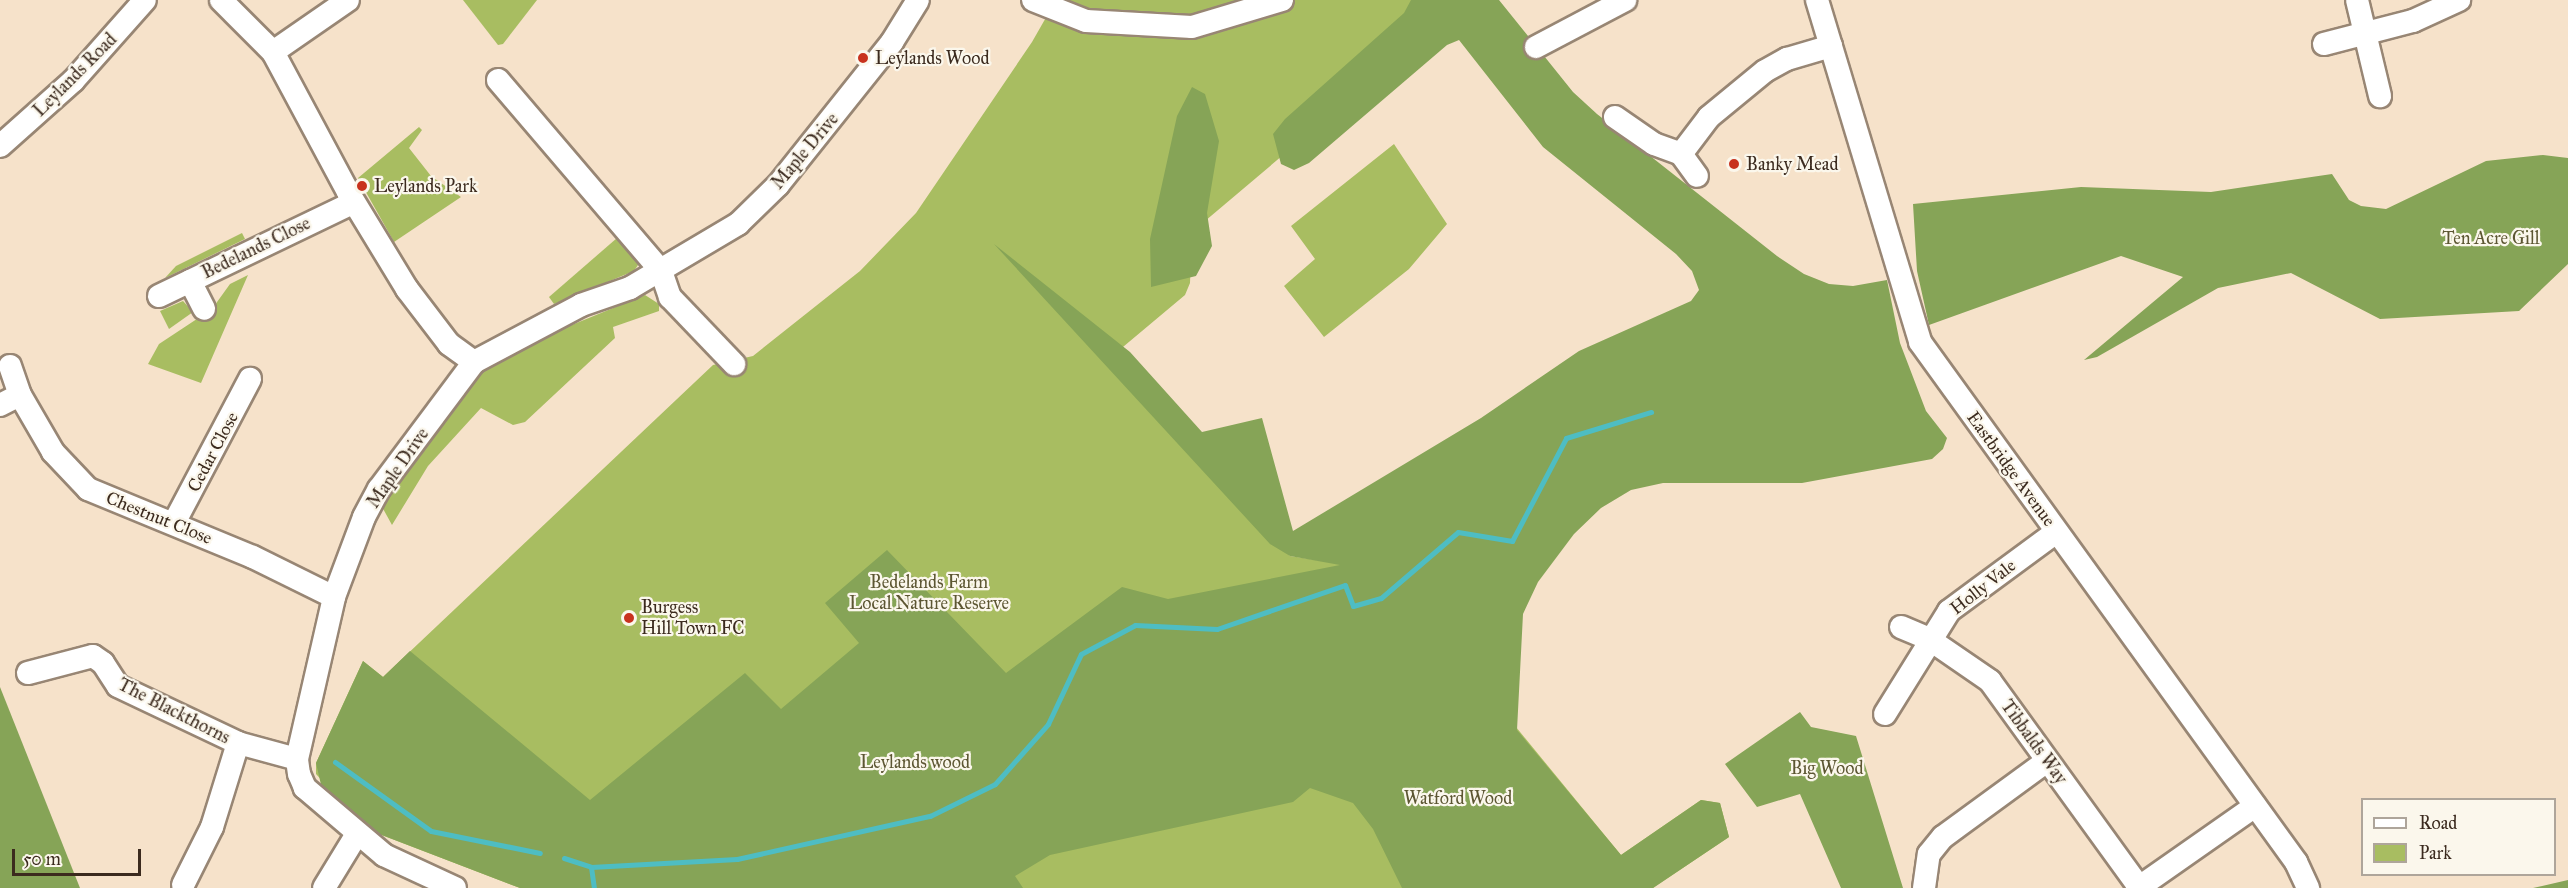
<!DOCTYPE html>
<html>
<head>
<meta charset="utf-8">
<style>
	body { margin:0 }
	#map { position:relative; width:2568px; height:888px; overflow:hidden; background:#f6e2ca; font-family:"IM FELL Great Primer",serif }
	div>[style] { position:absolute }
	.green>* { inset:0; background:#a8bd61 }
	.forest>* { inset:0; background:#86a457 }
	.stream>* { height:5px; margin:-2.5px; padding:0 2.5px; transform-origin:2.5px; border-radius:2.5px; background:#4ebdc3 }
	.roads { filter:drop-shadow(2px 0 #988674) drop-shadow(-2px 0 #988674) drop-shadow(0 2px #988674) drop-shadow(0 -2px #988674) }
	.minor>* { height:22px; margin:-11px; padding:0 11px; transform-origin:11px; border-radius:11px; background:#fff }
	.dots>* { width:16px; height:16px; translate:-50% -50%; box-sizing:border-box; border:3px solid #fbf7ec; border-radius:50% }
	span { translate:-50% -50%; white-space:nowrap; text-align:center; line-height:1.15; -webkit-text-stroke:4.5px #fbf7ec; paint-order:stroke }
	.poi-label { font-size:18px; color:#3b2a1e }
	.left { translate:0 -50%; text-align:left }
	.street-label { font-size:18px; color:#3b2a1e }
	.park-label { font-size:18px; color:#5c5632 }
	.legend { position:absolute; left:2361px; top:798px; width:195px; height:78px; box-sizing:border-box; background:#fbf7ec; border:2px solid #aea59a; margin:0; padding:8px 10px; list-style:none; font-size:18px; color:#3b2a1e }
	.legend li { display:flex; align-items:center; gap:12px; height:30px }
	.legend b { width:30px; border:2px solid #aea59a }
	.scale { position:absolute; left:12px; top:849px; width:129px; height:27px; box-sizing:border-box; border:3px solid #3b2a1e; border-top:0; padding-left:8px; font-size:18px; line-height:21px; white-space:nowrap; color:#3b2a1e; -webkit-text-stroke:4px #fbf7ec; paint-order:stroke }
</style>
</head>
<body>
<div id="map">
	<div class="green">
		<i style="clip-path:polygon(463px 0,537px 0,503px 44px,498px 45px)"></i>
		<i style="clip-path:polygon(1056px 0,1442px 0,1450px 14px,1192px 232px,1190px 283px,1185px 295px,1111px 357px,1290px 556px,1342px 564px,1370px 549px,1621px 855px,1701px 800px,1720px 803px,1729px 837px,1653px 888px,520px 888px,366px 829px,316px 774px,316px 763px,363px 661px,383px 677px,713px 365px,753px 356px,860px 271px,916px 213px,1032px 42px)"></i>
		<i style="clip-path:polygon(419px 127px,422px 130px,409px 148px,431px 176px,461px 197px,394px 242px,358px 178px)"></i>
		<i style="clip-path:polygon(1394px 144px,1447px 224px,1409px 269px,1324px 337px,1284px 286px,1315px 259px,1291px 226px)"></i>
		<i style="clip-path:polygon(242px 233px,245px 239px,165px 278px,176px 266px)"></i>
		<i style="clip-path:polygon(617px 238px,640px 262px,634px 271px,554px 304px,549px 297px)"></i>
		<i style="clip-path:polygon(248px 275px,201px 383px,148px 364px,159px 344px,212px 309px,230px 284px)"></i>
		<i style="clip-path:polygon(645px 295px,659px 304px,659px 311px,613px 327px,615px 338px,525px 422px,513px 425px,481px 408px,428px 466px,392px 525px,381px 505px,384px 495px,479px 370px,535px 340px)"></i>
		<i style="clip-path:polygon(183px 301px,193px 312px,169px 329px,160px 311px)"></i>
	</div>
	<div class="forest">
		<i style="clip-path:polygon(1411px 0,1499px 0,1573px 92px,1597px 114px,1777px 256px,1804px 274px,1829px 284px,1853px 286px,1887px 280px,1900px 343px,1926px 411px,1947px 438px,1943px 449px,1932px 459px,1802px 483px,1663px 483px,1631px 490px,1601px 508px,1574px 534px,1538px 582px,1523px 614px,1517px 730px,1621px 855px,1701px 800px,1720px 803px,1729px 837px,1653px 888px,1402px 888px,1373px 829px,1353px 803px,1310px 788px,1293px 802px,1050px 855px,1015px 876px,1023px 888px,520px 888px,366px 829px,322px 789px,316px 763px,363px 661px,383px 677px,410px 651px,590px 800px,745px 673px,781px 709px,859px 643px,825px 603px,887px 550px,1006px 673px,1122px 587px,1168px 599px,1340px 565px,1290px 556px,1270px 544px,994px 244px,1130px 352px,1202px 432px,1262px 418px,1293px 531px,1481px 418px,1579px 351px,1691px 301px,1699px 290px,1692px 271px,1676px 254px,1543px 147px,1459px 40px,1447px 45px,1309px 163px,1294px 170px,1281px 164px,1273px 134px,1285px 119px,1404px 13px)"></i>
		<i style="clip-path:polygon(1192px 87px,1205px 94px,1219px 141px,1207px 213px,1212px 246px,1196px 276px,1151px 287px,1150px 239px,1177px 116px)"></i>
		<i style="clip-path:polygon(2543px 155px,2568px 158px,2568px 264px,2519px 311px,2380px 319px,2291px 273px,2218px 288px,2097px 357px,2084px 360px,2183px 277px,2121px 256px,1929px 325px,1917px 271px,1913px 204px,2081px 187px,2211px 192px,2332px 174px,2349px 200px,2361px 206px,2386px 209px,2486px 161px)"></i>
		<i style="clip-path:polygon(0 687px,80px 888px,0 888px)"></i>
		<i style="clip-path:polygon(1800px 712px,1811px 727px,1856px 736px,1903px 888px,1841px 888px,1800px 794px,1757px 807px,1725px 764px)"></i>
		<i style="clip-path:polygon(2568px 880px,2568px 888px,2533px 888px)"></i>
	</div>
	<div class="stream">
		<i style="left:335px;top:762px;width:118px;rotate:35.7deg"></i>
		<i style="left:431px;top:831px;width:111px;rotate:11.4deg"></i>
		<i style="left:564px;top:858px;width:28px;rotate:18deg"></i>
		<i style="left:591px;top:867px;width:146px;rotate:-3.1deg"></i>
		<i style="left:737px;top:859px;width:198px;rotate:-12.6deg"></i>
		<i style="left:930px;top:816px;width:72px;rotate:-26.2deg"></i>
		<i style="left:995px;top:784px;width:80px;rotate:-48.5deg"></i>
		<i style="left:1048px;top:724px;width:77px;rotate:-64.8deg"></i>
		<i style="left:1081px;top:654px;width:61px;rotate:-28.2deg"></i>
		<i style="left:1135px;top:625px;width:82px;rotate:2.8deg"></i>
		<i style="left:1217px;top:629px;width:135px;rotate:-19deg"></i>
		<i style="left:1345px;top:585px;width:22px;rotate:69deg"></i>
		<i style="left:1353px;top:606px;width:29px;rotate:-16deg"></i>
		<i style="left:1381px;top:598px;width:101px;rotate:-40.6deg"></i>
		<i style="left:1458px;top:532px;width:55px;rotate:9.5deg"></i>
		<i style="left:1512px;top:541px;width:116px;rotate:-62.3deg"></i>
		<i style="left:1566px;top:438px;width:89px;rotate:-17deg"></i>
		<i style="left:591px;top:867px;width:21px;rotate:82deg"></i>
	</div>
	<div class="roads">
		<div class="minor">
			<i style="left:221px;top:0;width:74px;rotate:45deg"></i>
			<i style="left:273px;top:52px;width:159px;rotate:61.8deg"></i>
			<i style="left:348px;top:192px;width:114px;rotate:58.7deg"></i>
			<i style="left:407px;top:289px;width:69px;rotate:52.6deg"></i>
			<i style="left:449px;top:344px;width:31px;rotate:36deg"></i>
			<i style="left:1033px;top:0;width:57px;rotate:21.6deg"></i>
			<i style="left:1086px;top:21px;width:106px;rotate:3.2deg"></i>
			<i style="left:1192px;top:27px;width:94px;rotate:-16.7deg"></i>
			<i style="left:1817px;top:0;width:357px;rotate:73.2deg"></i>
			<i style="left:1920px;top:342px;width:642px;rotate:54.13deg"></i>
			<i style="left:2296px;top:862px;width:29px;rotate:65deg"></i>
			<i style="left:2357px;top:0;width:99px;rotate:76.5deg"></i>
			<i style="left:2324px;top:44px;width:92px;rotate:-14.5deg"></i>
			<i style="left:2413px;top:21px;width:51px;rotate:-24.5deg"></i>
			<i style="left:1536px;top:47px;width:101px;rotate:-27.8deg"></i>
			<i style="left:273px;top:52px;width:91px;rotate:-34.7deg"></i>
			<i style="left:498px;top:80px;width:251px;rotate:49.5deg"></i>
			<i style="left:661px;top:271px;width:28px;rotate:71deg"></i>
			<i style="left:670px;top:297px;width:93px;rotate:46.3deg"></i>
			<i style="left:1615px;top:117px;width:47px;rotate:34.7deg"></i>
			<i style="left:1654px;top:144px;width:29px;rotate:20deg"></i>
			<i style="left:1681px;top:154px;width:27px;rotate:54deg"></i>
			<i style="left:0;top:146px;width:98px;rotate:-41.7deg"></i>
			<i style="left:73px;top:81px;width:108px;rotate:-48.4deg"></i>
			<i style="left:1681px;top:154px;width:46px;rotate:-52.9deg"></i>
			<i style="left:1709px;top:117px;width:72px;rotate:-39.4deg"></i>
			<i style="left:1765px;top:71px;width:25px;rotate:-29deg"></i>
			<i style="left:1787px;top:59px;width:46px;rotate:-16.5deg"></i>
			<i style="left:190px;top:281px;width:31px;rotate:63deg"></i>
			<i style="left:159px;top:296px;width:216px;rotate:-25.7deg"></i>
			<i style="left:10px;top:366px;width:31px;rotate:71deg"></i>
			<i style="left:20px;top:395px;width:66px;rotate:59.9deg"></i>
			<i style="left:53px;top:452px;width:51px;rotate:46.6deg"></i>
			<i style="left:88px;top:489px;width:178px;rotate:22.4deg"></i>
			<i style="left:253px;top:557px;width:90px;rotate:26.3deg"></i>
			<i style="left:0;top:405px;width:22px;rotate:-27deg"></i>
			<i style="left:174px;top:523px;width:163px;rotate:-62.2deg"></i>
			<i style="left:1901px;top:627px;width:30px;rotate:23deg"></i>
			<i style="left:1929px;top:639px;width:74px;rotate:34.5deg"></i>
			<i style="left:1990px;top:681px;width:254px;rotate:54.1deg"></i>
			<i style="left:28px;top:673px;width:67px;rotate:-14.7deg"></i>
			<i style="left:93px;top:656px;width:12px;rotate:35deg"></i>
			<i style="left:103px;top:663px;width:27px;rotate:57deg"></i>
			<i style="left:118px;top:686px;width:133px;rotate:25.4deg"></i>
			<i style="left:238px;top:743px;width:61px;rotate:15.2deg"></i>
			<i style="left:1885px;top:714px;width:121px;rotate:-58.1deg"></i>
			<i style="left:1949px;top:611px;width:133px;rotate:-36.4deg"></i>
			<i style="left:183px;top:885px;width:65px;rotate:-63.4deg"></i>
			<i style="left:212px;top:827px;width:88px;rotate:-72.8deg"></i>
			<i style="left:324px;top:888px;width:63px;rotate:-58.6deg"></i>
			<i style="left:455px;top:888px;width:78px;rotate:-155.1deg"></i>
			<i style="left:384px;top:855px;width:104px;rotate:-139.7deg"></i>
			<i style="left:305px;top:788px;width:15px;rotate:-113deg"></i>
			<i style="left:299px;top:774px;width:15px;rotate:-98deg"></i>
			<i style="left:297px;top:759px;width:166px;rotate:-77.1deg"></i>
			<i style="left:334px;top:597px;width:85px;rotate:-69.4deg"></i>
			<i style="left:364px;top:517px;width:32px;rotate:-62deg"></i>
			<i style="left:379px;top:489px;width:159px;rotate:-53.2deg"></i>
			<i style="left:474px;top:362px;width:121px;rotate:-28deg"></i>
			<i style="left:581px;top:305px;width:52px;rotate:-19.1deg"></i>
			<i style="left:630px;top:288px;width:126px;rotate:-30.7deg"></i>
			<i style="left:738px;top:224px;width:56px;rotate:-44.3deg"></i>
			<i style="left:778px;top:185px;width:183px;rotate:-51.4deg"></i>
			<i style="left:892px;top:42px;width:49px;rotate:-58.2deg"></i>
			<i style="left:1924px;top:888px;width:34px;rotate:-82deg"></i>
			<i style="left:1929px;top:854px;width:22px;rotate:-51deg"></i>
			<i style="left:1943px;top:837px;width:129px;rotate:-36.2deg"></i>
			<i style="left:2138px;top:888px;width:143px;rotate:-35deg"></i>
		</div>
	</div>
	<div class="dots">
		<i style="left:863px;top:58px;background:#c8321e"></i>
		<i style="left:1734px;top:164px;background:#c8321e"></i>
		<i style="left:362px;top:186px;background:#c8321e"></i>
		<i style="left:629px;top:618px;background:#c8321e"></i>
	</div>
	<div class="poi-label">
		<span class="left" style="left:875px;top:58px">Leylands Wood</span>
		<span class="left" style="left:1746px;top:164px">Banky Mead</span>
		<span class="left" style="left:374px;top:186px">Leylands Park</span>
		<span class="left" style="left:641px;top:618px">Burgess<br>Hill Town FC</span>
	</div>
	<div class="street-label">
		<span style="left:75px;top:75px;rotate:-45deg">Leylands Road</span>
		<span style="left:805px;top:151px;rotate:-50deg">Maple Drive</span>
		<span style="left:256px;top:248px;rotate:-26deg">Bedelands Close</span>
		<span style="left:213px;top:452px;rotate:-62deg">Cedar Close</span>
		<span style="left:398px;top:468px;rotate:-55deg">Maple Drive</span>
		<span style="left:2011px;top:469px;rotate:54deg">Eastbridge Avenue</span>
		<span style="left:159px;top:518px;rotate:22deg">Chestnut Close</span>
		<span style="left:1983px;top:587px;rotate:-38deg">Holly Vale</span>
		<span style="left:174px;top:711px;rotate:27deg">The Blackthorns</span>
		<span style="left:2034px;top:742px;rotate:54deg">Tibbalds Way</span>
	</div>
	<div class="park-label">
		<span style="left:2491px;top:238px">Ten Acre Gill</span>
		<span style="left:929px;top:593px">Bedelands Farm<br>Local Nature Reserve</span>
		<span style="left:915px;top:762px">Leylands wood</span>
		<span style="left:1827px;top:768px">Big Wood</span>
		<span style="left:1458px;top:798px">Watford Wood</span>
	</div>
	<ul class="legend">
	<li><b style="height:8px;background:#fff"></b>Road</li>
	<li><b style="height:16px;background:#a8bd61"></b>Park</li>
	</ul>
	<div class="scale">50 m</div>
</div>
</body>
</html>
